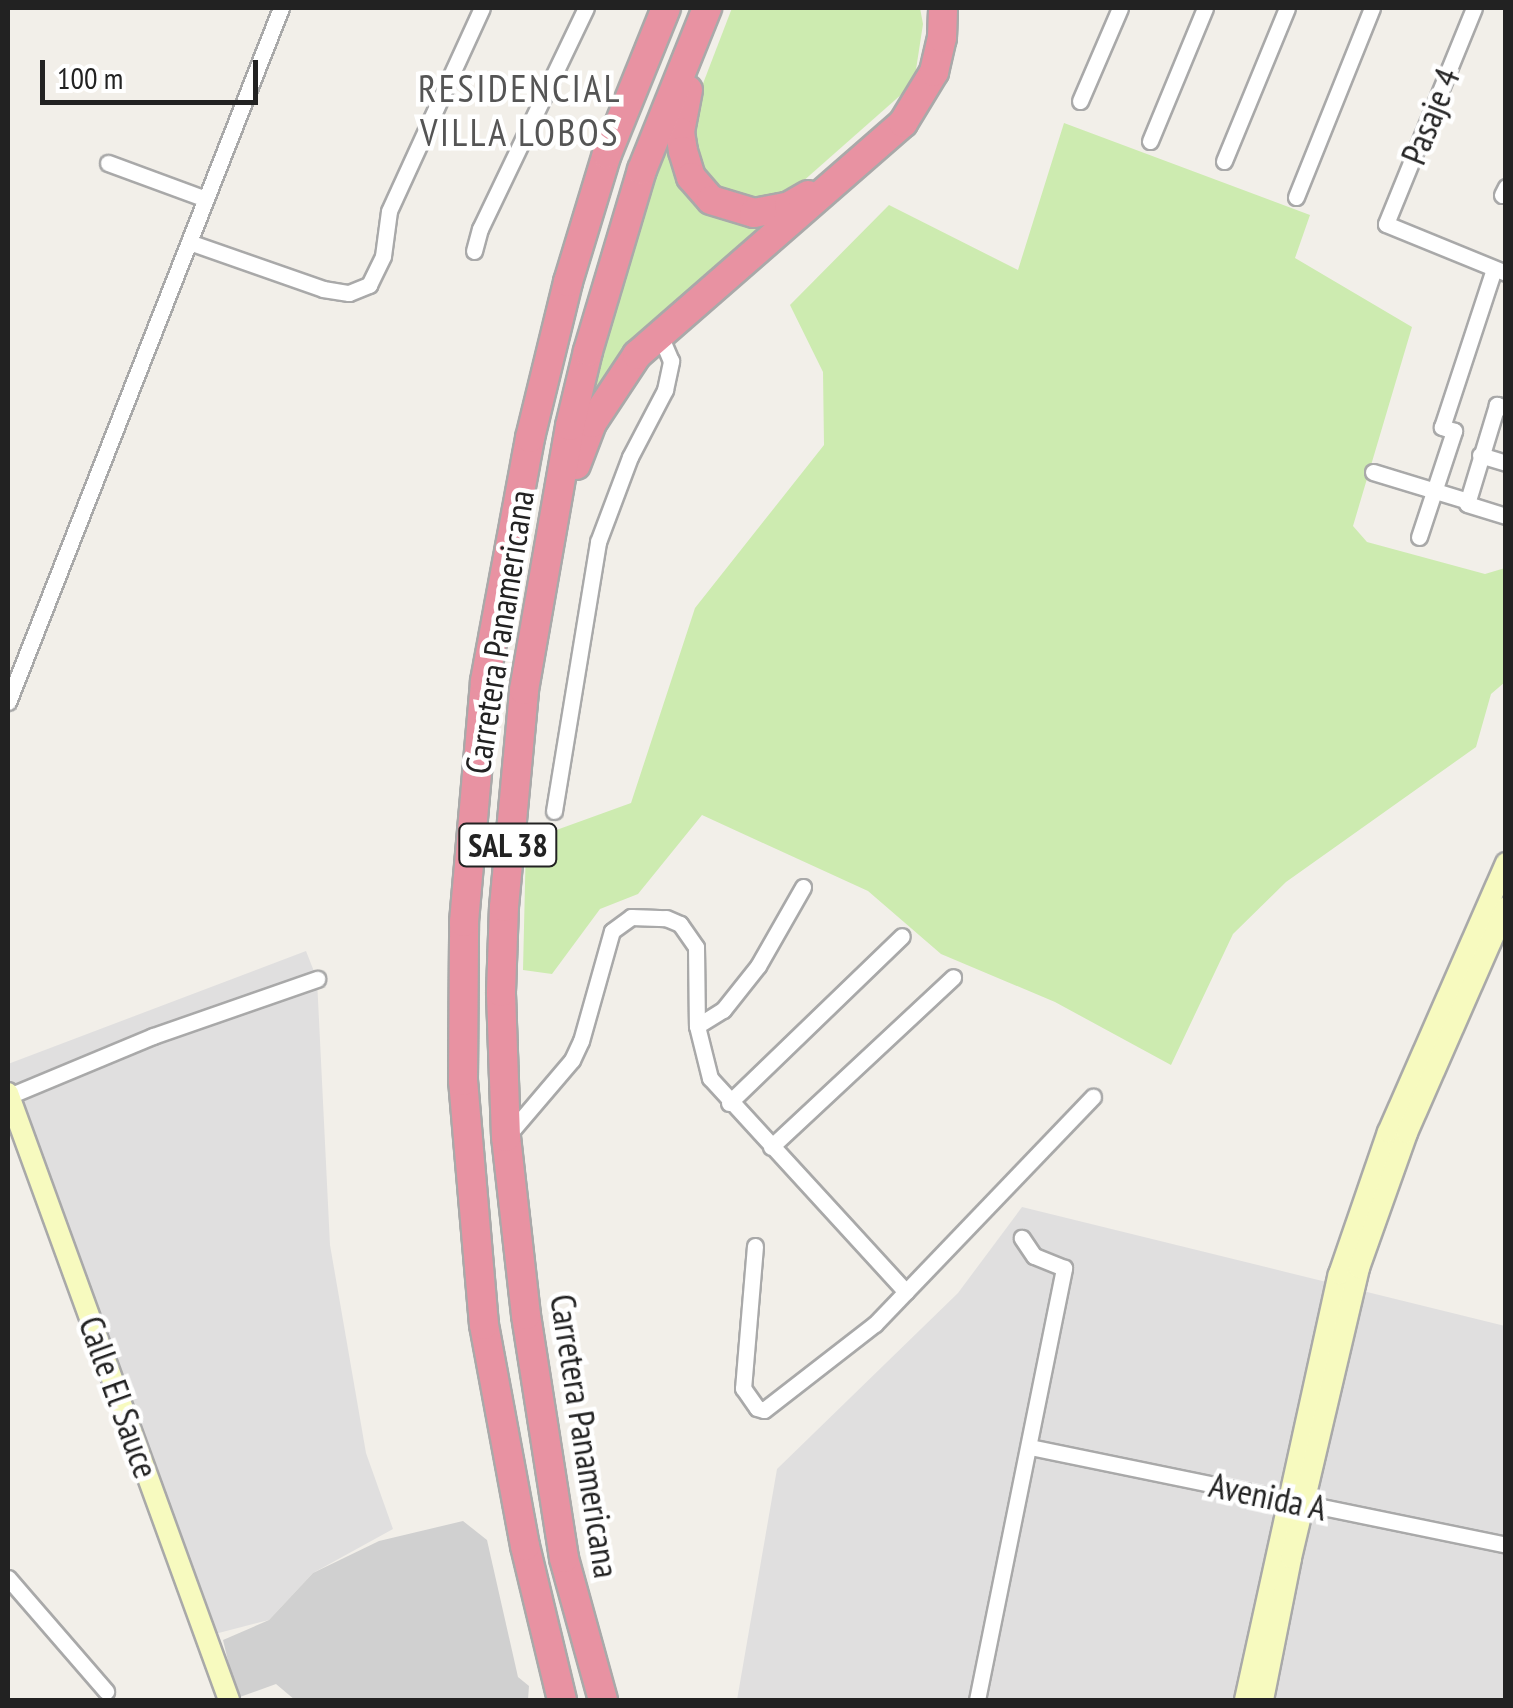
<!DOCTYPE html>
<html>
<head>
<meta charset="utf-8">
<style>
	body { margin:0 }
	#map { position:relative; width:1513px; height:1708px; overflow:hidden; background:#f2efe9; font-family:"PT Sans Narrow",sans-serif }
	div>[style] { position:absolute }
	.residential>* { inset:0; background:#e0dfdf }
	.religious>* { inset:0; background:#d0d0d0 }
	.grass>* { inset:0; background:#cdebb0 }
	.roads { filter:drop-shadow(2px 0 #a9a9a9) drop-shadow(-2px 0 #a9a9a9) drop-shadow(0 2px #a9a9a9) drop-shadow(0 -2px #a9a9a9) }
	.street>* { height:15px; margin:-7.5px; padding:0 7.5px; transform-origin:7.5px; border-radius:7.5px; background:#fff }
	.secondary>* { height:20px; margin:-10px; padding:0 10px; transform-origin:10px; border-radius:10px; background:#f7fabf }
	.highway>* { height:28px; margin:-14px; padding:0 14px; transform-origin:14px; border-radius:14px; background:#e892a2 }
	span { translate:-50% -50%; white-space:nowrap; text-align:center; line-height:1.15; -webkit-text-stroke:9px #fff; paint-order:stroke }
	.shield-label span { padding:2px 8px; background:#fff; border:2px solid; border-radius:8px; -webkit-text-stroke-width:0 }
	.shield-label { font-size:32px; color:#222; font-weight:700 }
	.street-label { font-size:35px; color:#222 }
	.neighbourhood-label { font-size:38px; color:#555; letter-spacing:2.5px }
	.frame { position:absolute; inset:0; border:10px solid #222; pointer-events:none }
	.scale { position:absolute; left:40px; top:60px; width:218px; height:45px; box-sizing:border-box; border:5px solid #222; border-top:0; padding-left:12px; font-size:30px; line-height:35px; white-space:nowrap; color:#222; -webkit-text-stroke:8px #fff; paint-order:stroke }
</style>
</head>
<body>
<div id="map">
	<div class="residential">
		<i style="clip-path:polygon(306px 951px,317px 979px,330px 1245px,366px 1453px,393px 1529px,313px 1573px,269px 1620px,207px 1636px,8px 1096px,8px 1064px)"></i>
		<i style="clip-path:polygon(1022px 1207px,1505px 1326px,1505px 1700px,737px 1700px,777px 1469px,958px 1293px)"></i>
	</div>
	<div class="religious">
		<i style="clip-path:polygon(463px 1521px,487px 1540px,518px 1677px,529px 1686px,528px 1700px,295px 1700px,276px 1684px,237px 1698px,223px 1640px,269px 1620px,313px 1573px,379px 1541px)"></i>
	</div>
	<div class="grass">
		<i style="clip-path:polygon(732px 8px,920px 8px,923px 24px,915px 76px,903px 93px,784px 198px,754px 203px,731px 197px,711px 183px,693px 157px,699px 94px)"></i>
		<i style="clip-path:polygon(1064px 123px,1310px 215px,1295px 258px,1412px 327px,1353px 526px,1367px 542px,1485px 574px,1505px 568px,1505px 682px,1491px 694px,1476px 747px,1286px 882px,1233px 934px,1171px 1065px,1055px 1002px,941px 954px,868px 891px,702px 815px,638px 894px,600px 909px,552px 974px,523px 970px,526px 841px,631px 803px,695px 608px,824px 445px,823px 372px,790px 305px,889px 205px,1018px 270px)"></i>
		<i style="clip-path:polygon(669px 130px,677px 165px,769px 224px,580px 423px)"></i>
	</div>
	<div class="roads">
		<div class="street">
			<i style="left:1474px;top:8px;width:233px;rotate:112.2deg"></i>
			<i style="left:1386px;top:224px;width:130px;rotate:22.2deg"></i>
			<i style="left:1080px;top:101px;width:101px;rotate:-66.7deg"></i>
			<i style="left:1150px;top:141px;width:144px;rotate:-67.5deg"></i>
			<i style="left:1224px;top:161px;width:165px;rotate:-67.6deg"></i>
			<i style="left:108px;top:163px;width:104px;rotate:20.2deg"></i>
			<i style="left:1502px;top:195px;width:9px;rotate:-63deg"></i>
			<i style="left:1296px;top:197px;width:204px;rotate:-68.1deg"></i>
			<i style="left:189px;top:242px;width:142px;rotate:19.3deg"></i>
			<i style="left:323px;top:289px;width:26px;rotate:9deg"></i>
			<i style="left:349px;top:293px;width:22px;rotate:-22deg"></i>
			<i style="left:369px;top:285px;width:32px;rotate:-64deg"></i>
			<i style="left:383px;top:256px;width:45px;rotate:-82.4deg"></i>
			<i style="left:389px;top:211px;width:223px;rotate:-65.4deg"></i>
			<i style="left:474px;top:251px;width:23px;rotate:-75deg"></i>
			<i style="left:480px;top:229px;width:245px;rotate:-64.4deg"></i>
			<i style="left:1505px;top:408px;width:9px;rotate:-159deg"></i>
			<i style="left:1497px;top:405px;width:103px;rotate:106.9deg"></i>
			<i style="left:1467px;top:504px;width:41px;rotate:17.1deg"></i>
			<i style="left:1480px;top:455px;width:27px;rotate:17deg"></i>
			<i style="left:1373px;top:472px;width:99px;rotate:17deg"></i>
			<i style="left:1419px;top:537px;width:112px;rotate:-71.7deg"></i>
			<i style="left:1454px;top:431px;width:13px;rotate:-162deg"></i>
			<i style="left:1442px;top:427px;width:166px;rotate:-71.8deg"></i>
			<i style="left:8px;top:702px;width:746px;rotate:-68.53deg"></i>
			<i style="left:554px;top:811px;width:273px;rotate:-80.7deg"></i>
			<i style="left:598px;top:542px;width:91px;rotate:-69.4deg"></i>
			<i style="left:630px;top:457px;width:76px;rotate:-62.4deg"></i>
			<i style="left:665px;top:390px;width:30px;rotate:-78deg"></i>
			<i style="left:671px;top:361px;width:30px;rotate:-113deg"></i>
			<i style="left:697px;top:1026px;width:31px;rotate:-32deg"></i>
			<i style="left:723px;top:1010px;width:56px;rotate:-51.5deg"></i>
			<i style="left:758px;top:966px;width:91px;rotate:-60.3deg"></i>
			<i style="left:9px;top:1096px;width:156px;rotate:-22.6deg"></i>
			<i style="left:153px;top:1036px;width:174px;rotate:-19.2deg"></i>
			<i style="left:729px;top:1103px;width:240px;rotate:-44deg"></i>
			<i style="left:509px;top:1134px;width:97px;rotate:-49.6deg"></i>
			<i style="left:572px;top:1060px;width:21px;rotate:-65deg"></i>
			<i style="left:581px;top:1041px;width:114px;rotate:-74.3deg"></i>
			<i style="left:612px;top:931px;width:24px;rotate:-36deg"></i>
			<i style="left:631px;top:917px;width:35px;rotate:2deg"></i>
			<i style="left:666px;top:918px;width:15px;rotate:23deg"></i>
			<i style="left:680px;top:924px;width:28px;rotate:55deg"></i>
			<i style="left:696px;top:947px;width:79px;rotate:89.3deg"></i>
			<i style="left:697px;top:1026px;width:54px;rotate:76deg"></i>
			<i style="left:710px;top:1078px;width:290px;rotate:47.5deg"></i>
			<i style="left:771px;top:1147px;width:249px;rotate:-43deg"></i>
			<i style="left:755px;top:1246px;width:143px;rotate:94.8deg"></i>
			<i style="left:743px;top:1388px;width:24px;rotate:55deg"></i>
			<i style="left:757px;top:1408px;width:7px;rotate:16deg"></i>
			<i style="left:764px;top:1410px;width:140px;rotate:-37.8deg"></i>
			<i style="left:875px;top:1324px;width:315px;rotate:-46.2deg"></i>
			<i style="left:1030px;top:1447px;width:486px;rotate:11.6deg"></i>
			<i style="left:8px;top:1578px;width:150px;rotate:49.1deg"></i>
			<i style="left:977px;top:1700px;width:441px;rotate:-78.6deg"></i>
			<i style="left:1064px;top:1268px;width:32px;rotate:-158deg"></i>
			<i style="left:1034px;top:1256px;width:22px;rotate:-124deg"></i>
		</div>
		<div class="secondary">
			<i style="left:8px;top:1093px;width:646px;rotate:69.99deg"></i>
			<i style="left:1245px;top:1700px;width:436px;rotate:-77.6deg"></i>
			<i style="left:1339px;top:1274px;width:150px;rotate:-71deg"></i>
			<i style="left:1388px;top:1132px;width:294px;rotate:-66.3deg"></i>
			<i style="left:1263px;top:1700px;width:145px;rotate:-78.8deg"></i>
			<i style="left:1291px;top:1558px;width:298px;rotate:-76.8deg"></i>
			<i style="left:1359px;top:1268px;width:143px;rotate:-70.4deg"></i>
			<i style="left:1407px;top:1133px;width:247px;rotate:-66.3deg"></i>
		</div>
		<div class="highway">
			<i style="left:688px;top:90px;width:43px;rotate:100.8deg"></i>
			<i style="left:680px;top:132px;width:19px;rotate:81deg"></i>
			<i style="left:683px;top:151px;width:27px;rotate:73deg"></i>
			<i style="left:691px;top:177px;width:30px;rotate:49deg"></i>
			<i style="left:711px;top:200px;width:45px;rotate:16.8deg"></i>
			<i style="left:754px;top:213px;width:36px;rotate:-11deg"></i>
			<i style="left:789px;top:206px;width:22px;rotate:-30deg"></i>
			<i style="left:576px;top:465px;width:45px;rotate:-69.1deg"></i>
			<i style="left:592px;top:423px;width:82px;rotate:-56.5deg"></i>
			<i style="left:637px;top:355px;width:353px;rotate:-41.1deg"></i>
			<i style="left:903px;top:123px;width:60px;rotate:-58.7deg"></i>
			<i style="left:934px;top:72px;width:35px;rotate:-77deg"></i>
			<i style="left:942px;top:38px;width:30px;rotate:-88deg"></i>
			<i style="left:562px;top:1700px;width:158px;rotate:-103.5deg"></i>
			<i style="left:525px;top:1546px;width:225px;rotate:-100.5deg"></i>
			<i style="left:484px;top:1325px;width:245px;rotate:-94.9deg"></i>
			<i style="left:463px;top:1081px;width:159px;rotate:-89.6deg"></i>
			<i style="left:464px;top:922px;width:242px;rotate:-85deg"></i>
			<i style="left:485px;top:681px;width:247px;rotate:-79.5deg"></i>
			<i style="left:530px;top:438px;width:161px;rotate:-76.3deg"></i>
			<i style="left:568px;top:282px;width:134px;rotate:-73.1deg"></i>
			<i style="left:607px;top:154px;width:157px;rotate:-68deg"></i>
			<i style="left:603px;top:1700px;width:147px;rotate:-105.4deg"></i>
			<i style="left:564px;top:1558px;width:246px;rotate:-98.9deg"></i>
			<i style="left:526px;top:1315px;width:179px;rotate:-96.4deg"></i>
			<i style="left:506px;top:1137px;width:145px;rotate:-92deg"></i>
			<i style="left:501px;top:992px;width:85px;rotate:-88deg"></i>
			<i style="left:504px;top:907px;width:218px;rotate:-84.7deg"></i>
			<i style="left:524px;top:690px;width:268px;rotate:-80.1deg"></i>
			<i style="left:570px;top:426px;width:77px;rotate:-76.5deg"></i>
			<i style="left:588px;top:351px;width:189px;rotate:-73.4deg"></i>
			<i style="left:642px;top:170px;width:175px;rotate:-68.1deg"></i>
		</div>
	</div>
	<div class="shield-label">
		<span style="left:508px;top:845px">SAL 38</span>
	</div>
	<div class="street-label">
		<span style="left:1430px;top:116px;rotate:-68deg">Pasaje 4</span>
		<span style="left:499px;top:632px;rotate:-81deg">Carretera Panamericana</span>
		<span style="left:119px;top:1397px;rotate:70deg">Calle El Sauce</span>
		<span style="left:585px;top:1436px;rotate:81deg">Carretera Panamericana</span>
		<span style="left:1268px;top:1496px;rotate:12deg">Avenida A</span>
	</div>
	<div class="neighbourhood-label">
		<span style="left:520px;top:110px">RESIDENCIAL<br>VILLA LOBOS</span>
	</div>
	<div class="frame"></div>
	<div class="scale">100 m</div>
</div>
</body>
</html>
